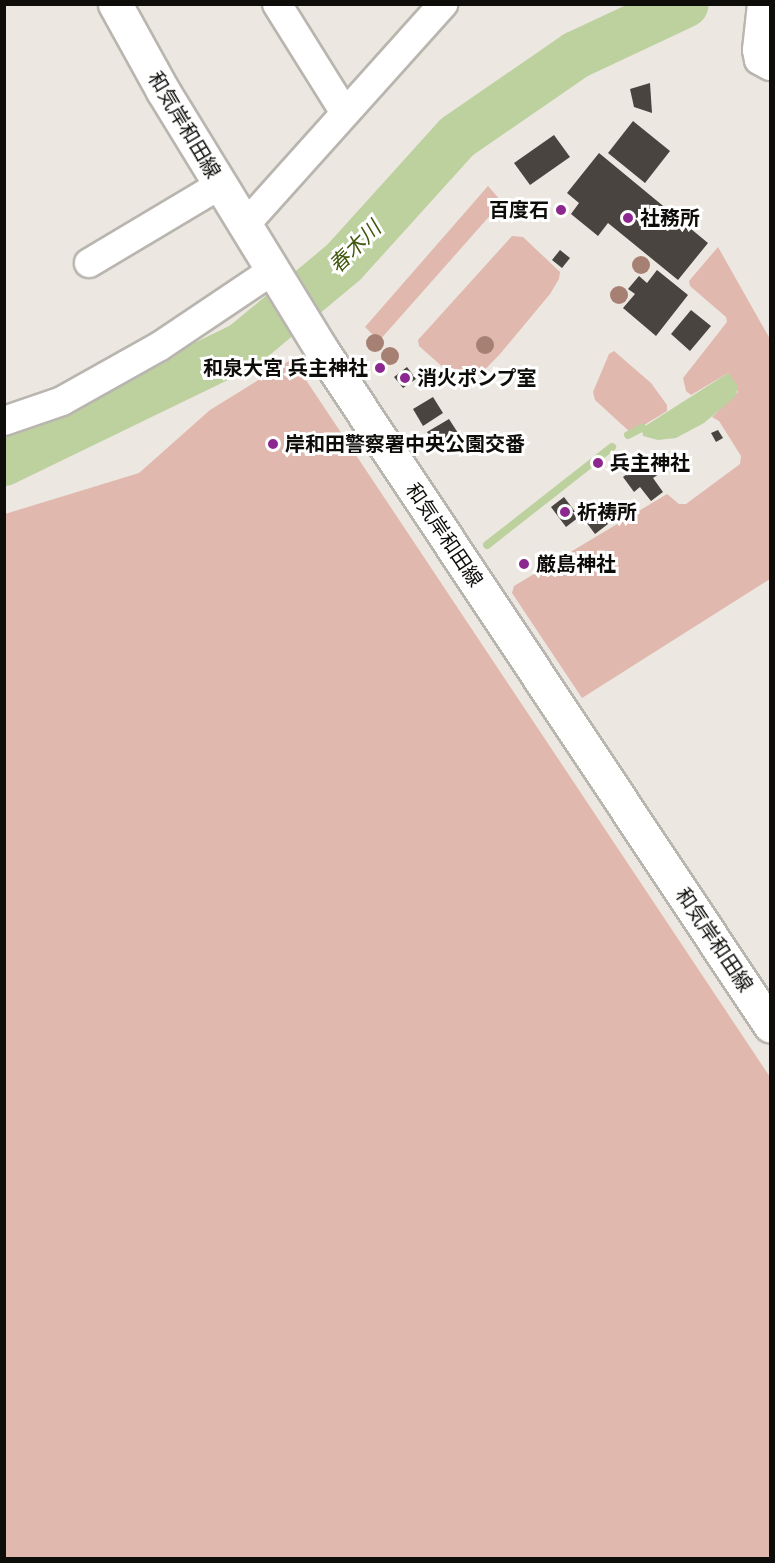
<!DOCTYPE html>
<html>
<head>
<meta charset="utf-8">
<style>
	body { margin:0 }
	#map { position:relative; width:775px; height:1563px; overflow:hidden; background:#ece8e1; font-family:Karla,"Noto Sans JP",sans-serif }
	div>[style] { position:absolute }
	.green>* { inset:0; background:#e0b8ae }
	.water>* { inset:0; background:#bdd19f }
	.stream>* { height:8px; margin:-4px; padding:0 4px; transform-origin:4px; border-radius:4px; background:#bdd19f }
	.river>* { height:48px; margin:-24px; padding:0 24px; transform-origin:24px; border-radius:24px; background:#bdd19f }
	.building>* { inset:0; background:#494440 }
	.roads { filter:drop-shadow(2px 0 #b9b5af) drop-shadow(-2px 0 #b9b5af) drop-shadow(0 2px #b9b5af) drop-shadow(0 -2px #b9b5af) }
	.minor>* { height:28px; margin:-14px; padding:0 14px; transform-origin:14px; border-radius:14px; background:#fff }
	.major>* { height:33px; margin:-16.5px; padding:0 16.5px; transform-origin:16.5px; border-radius:16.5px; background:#fff }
	.trees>* { width:18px; height:18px; margin:-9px; border-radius:50%; background:#a78074 }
	.dots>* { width:16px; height:16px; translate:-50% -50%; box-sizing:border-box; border:3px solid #fff; border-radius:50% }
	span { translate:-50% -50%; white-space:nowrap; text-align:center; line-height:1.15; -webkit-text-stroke:6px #fff; paint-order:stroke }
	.street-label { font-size:20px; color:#0e0d0a }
	.poi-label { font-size:20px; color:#0e0d0a; font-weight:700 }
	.right { translate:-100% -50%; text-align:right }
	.left { translate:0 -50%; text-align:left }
	.water-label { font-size:21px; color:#42580d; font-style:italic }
	.frame { position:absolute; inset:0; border:6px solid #0e0d0a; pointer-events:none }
</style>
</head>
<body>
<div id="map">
	<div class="green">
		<i style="clip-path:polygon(488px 186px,502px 202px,379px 341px,365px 327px)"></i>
		<i style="clip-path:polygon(512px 236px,523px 237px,560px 272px,559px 279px,550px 294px,500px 354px,472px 383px,463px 385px,419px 346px,418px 340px)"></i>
		<i style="clip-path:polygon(718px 247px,770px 339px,770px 579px,582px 698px,512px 593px,514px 586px,667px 494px,679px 504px,686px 504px,740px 464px,741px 456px,719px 421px,712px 417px,738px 392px,728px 373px,691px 395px,686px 391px,683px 378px,727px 322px,726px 317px,690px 286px,689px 281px)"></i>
		<i style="clip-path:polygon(614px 351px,651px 383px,667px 405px,667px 411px,631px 433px,595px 400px,593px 392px,609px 354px)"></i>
		<i style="clip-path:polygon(292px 359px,770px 1077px,770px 1558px,5px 1558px,5px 514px,139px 473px,210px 410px)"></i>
	</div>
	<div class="water">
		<i style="clip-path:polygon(728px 373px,738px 386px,736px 396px,704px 423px,676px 438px,658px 440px,643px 436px,642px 428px)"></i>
	</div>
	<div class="stream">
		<i style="left:628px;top:435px;width:16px;rotate:-27deg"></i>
		<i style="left:487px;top:545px;width:159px;rotate:-38.1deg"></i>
	</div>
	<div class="river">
		<i style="left:4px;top:462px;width:266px;rotate:-25.9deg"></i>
		<i style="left:243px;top:346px;width:131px;rotate:-39.7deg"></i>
		<i style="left:344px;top:262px;width:169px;rotate:-47.9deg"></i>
		<i style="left:457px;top:137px;width:145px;rotate:-34.6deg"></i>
		<i style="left:576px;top:55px;width:120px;rotate:-25.1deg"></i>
	</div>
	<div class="building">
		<i style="clip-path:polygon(650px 83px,652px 113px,634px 107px,630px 89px)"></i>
		<i style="clip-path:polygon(633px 121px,670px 151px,645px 183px,608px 153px)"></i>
		<i style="clip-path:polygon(554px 135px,570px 157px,530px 185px,514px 163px)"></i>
		<i style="clip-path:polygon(599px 153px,708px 243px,678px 280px,608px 223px,598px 236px,571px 214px,579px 203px,567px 193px)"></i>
		<i style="clip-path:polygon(560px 250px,570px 258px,562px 268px,552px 260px)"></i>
		<i style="clip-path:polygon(657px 270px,688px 295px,656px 336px,623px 308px,635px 294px,628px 289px,639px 276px,647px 283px)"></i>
		<i style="clip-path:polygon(691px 310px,711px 326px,690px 351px,671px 334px)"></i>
		<i style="clip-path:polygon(407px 367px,416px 379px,403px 388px,394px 377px)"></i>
		<i style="clip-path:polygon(434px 368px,439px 377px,431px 382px,426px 374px)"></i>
		<i style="clip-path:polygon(433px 397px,443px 413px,423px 426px,413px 409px)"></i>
		<i style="clip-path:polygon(449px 419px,458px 433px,436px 447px,427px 432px)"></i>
		<i style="clip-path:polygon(718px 430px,723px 438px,716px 442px,711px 433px)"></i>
		<i style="clip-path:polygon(648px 459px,659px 474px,653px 478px,663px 492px,651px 501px,640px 487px,634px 492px,623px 477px)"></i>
		<i style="clip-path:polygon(564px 497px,579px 517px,566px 527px,551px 507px)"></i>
		<i style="clip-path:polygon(596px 508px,608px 524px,595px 534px,583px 518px)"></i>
		<i style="clip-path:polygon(524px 558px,529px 564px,523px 569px,518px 563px)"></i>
	</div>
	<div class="roads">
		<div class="minor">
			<i style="left:277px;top:4px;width:128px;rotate:58deg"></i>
			<i style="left:762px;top:4px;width:46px;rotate:96.2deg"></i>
			<i style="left:757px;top:50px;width:10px;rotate:79deg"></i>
			<i style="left:759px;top:60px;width:13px;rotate:29deg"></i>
			<i style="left:245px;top:225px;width:297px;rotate:-48.1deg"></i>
			<i style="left:89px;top:263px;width:152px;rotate:-30.8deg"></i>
			<i style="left:4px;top:421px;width:61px;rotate:-19deg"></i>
			<i style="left:62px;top:401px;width:112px;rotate:-29.3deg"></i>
			<i style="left:160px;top:346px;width:136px;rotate:-33.9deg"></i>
		</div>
		<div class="major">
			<i style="left:115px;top:4px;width:99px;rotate:61.1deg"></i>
			<i style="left:163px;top:91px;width:303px;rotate:58.5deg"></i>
			<i style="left:321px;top:349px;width:812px;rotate:56.41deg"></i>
		</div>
	</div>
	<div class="trees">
		<i style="left:641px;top:265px"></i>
		<i style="left:619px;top:295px"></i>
		<i style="left:375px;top:343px"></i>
		<i style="left:485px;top:345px"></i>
		<i style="left:390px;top:356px"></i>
	</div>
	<div class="dots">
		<i style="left:561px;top:210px;background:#8b278e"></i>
		<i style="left:628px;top:218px;background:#8b278e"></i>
		<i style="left:380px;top:368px;background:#8b278e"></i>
		<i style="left:405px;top:378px;background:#8b278e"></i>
		<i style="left:273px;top:444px;background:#8b278e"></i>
		<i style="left:598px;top:463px;background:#8b278e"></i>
		<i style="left:565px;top:512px;background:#8b278e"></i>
		<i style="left:524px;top:564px;background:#8b278e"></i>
	</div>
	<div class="street-label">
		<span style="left:184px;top:125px;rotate:59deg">和気岸和田線</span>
		<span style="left:444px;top:535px;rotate:56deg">和気岸和田線</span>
		<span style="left:714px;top:940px;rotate:56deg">和気岸和田線</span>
	</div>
	<div class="poi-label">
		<span class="right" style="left:549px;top:210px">百度石</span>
		<span class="left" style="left:640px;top:218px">社務所</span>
		<span class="right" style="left:368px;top:368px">和泉大宮 兵主神社</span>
		<span class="left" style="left:417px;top:378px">消火ポンプ室</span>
		<span class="left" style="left:285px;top:444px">岸和田警察署中央公園交番</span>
		<span class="left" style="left:610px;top:463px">兵主神社</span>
		<span class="left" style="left:577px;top:512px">祈祷所</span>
		<span class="left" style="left:536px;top:564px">厳島神社</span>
	</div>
	<div class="water-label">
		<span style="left:355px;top:247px;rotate:-45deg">春木川</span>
	</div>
	<div class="frame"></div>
</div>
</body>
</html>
